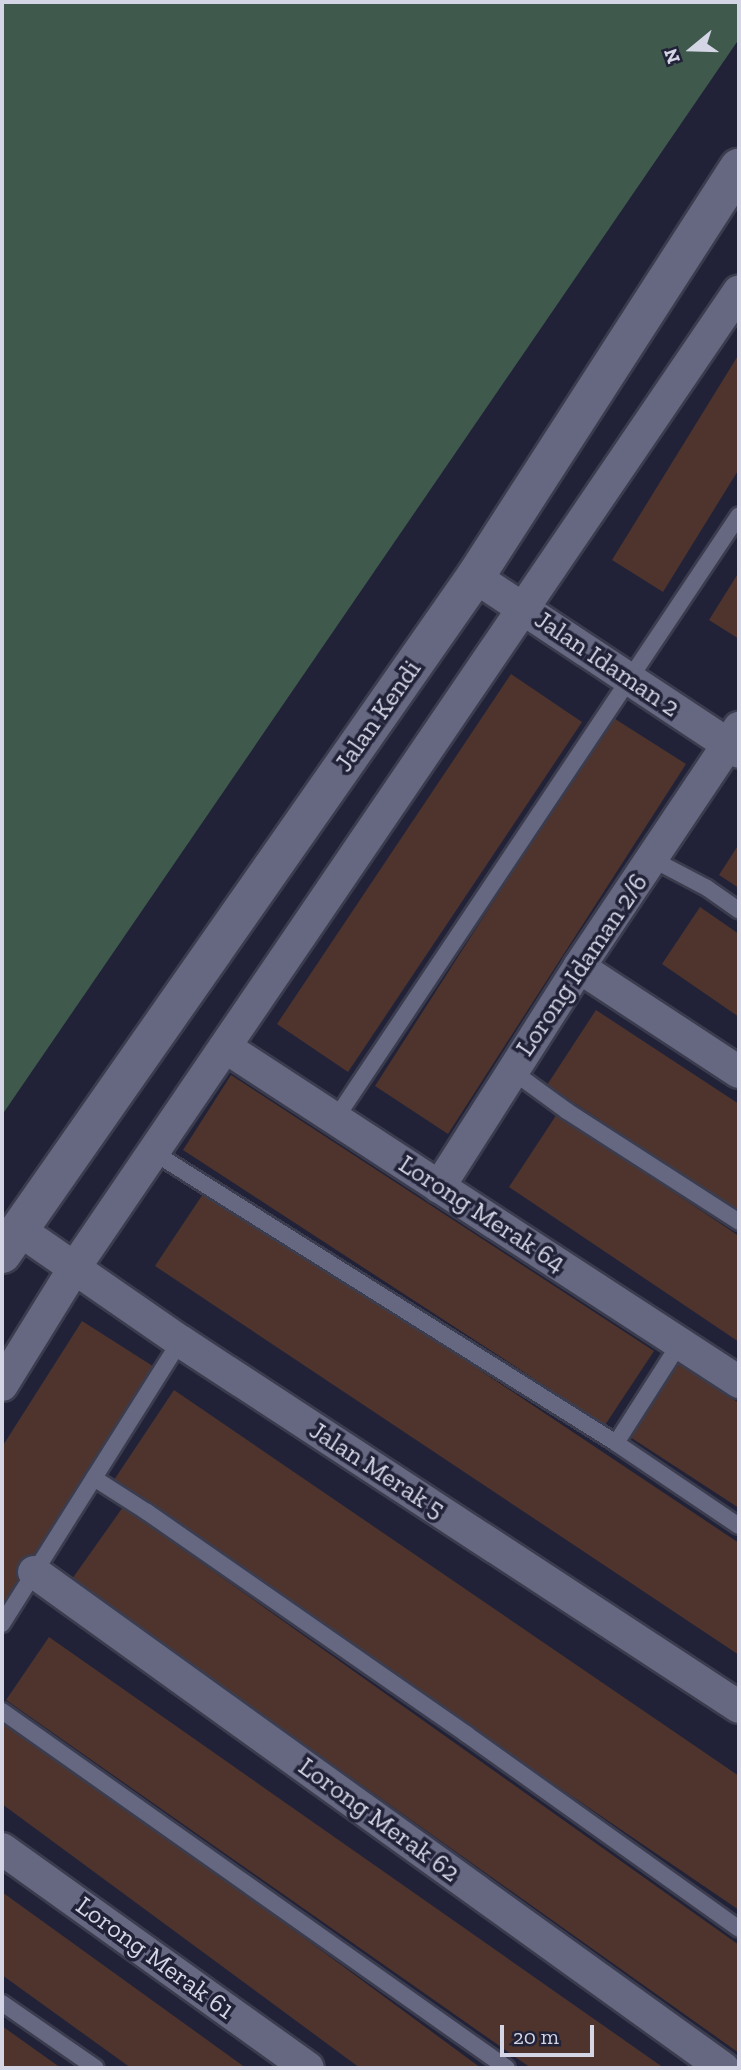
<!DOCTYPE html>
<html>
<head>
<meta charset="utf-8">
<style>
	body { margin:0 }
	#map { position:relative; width:741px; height:2070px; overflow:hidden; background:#212238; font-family:"Zilla Slab",serif }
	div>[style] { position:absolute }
	.forest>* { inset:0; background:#3f5a4c }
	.building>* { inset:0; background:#4e342d }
	.roads { filter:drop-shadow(2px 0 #3b3c4e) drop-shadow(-2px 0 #3b3c4e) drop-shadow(0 2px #3b3c4e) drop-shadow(0 -2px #3b3c4e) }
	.service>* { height:16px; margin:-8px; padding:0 8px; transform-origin:8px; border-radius:8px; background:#666881 }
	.minor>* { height:32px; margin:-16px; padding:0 16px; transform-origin:16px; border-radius:16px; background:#666881 }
	.tertiary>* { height:38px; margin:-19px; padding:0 19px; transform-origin:19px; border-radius:19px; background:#666881 }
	span { translate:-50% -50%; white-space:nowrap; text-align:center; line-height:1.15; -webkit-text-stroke:7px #212238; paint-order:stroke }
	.street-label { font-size:26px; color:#d5d6e5 }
	.frame { position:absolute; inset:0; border:4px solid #d5d6e5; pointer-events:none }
	.north { position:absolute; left:657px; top:14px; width:70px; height:70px; -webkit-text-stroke:5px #212238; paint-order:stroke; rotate:251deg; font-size:19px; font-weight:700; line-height:28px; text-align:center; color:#d5d6e5 }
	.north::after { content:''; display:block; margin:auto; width:24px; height:32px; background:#d5d6e5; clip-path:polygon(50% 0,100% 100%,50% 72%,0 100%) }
	.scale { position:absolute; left:500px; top:2025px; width:94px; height:32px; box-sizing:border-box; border:4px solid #d5d6e5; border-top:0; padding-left:9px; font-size:21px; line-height:24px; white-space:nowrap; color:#d5d6e5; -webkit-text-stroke:5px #212238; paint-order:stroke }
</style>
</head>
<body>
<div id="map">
	<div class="forest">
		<i style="clip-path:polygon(2px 2px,739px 2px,739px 39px,2px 1115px)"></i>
	</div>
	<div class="building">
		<i style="clip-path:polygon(739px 354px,739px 469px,663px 592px,612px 560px)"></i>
		<i style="clip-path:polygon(739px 572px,739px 639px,709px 620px)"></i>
		<i style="clip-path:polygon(511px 674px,582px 722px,348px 1072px,277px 1024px)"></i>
		<i style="clip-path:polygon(612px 717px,686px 764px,448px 1134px,375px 1086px)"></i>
		<i style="clip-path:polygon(739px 844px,739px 888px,719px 875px)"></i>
		<i style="clip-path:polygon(700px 907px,739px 934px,739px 1017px,662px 964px)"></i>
		<i style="clip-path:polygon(596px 1010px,739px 1104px,739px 1211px,547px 1085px)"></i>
		<i style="clip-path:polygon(231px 1075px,654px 1351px,605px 1425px,183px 1150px)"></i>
		<i style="clip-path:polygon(557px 1114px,739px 1236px,739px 1342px,509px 1187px)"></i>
		<i style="clip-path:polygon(207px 1188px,739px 1543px,739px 1655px,155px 1266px)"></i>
		<i style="clip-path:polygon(82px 1321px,159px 1370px,2px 1615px,2px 1447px)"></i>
		<i style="clip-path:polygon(678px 1363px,739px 1403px,739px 1508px,630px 1437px)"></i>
		<i style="clip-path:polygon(174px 1390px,739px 1776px,739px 1910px,112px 1483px)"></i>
		<i style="clip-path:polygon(123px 1507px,739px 1945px,739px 2053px,72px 1579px)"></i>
		<i style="clip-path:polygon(49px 1637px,664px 2068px,531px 2068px,6px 1700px)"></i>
		<i style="clip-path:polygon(2px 1715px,481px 2068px,360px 2068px,2px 1804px)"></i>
		<i style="clip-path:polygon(2px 1892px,246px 2068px,131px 2068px,2px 1975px)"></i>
		<i style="clip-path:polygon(2px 2026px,61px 2068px,2px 2068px)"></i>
	</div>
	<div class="roads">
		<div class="service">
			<i style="left:652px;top:859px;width:62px;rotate:27.8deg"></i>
			<i style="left:707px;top:888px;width:39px;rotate:35deg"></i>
			<i style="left:512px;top:1071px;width:68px;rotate:36deg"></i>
			<i style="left:567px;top:1111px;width:205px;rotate:32.8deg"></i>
			<i style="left:336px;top:1118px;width:725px;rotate:-56.24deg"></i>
			<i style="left:153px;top:1152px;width:547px;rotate:32.15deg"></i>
			<i style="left:616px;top:1443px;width:148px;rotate:34deg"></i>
			<i style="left:616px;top:1443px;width:119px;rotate:-57.4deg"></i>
			<i style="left:94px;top:1478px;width:63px;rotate:32.7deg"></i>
			<i style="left:147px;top:1512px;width:389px;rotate:34.8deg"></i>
			<i style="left:466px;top:1734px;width:335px;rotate:35.5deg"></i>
			<i style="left:2px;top:1624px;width:334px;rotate:-57.8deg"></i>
			<i style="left:2px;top:1711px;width:618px;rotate:35.26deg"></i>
			<i style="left:2px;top:2003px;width:114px;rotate:34.7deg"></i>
		</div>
		<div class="minor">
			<i style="left:475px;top:577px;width:317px;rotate:33.5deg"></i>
			<i style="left:579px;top:967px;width:191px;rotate:33.3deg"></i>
			<i style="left:225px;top:1047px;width:614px;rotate:33.09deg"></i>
			<i style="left:439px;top:1187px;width:261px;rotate:-57.5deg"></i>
			<i style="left:579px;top:967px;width:288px;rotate:-56.2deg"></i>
			<i style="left:18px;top:1229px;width:197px;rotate:34.7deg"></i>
			<i style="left:180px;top:1341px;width:668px;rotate:33.21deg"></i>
			<i style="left:2px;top:1385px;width:139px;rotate:-58.3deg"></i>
			<i style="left:75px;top:1267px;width:1180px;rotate:-55.77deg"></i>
			<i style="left:34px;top:1572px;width:849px;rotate:35.75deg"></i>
			<i style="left:2px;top:1849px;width:376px;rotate:35.6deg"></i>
		</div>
		<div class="tertiary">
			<i style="left:2px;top:1254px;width:826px;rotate:-55.06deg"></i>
			<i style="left:475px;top:577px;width:487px;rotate:-57.2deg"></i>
		</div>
	</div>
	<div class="street-label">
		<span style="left:607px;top:664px;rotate:34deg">Jalan Idaman 2</span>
		<span style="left:378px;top:716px;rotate:-55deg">Jalan Kendi</span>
		<span style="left:582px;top:965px;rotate:-56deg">Lorong Idaman 2/6</span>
		<span style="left:482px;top:1214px;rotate:33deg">Lorong Merak 64</span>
		<span style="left:377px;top:1470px;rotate:33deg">Jalan Merak 5</span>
		<span style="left:379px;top:1820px;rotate:36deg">Lorong Merak 62</span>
		<span style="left:155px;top:1958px;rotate:36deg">Lorong Merak 61</span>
	</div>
	<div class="frame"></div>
	<div class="north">N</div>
	<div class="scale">20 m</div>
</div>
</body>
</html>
